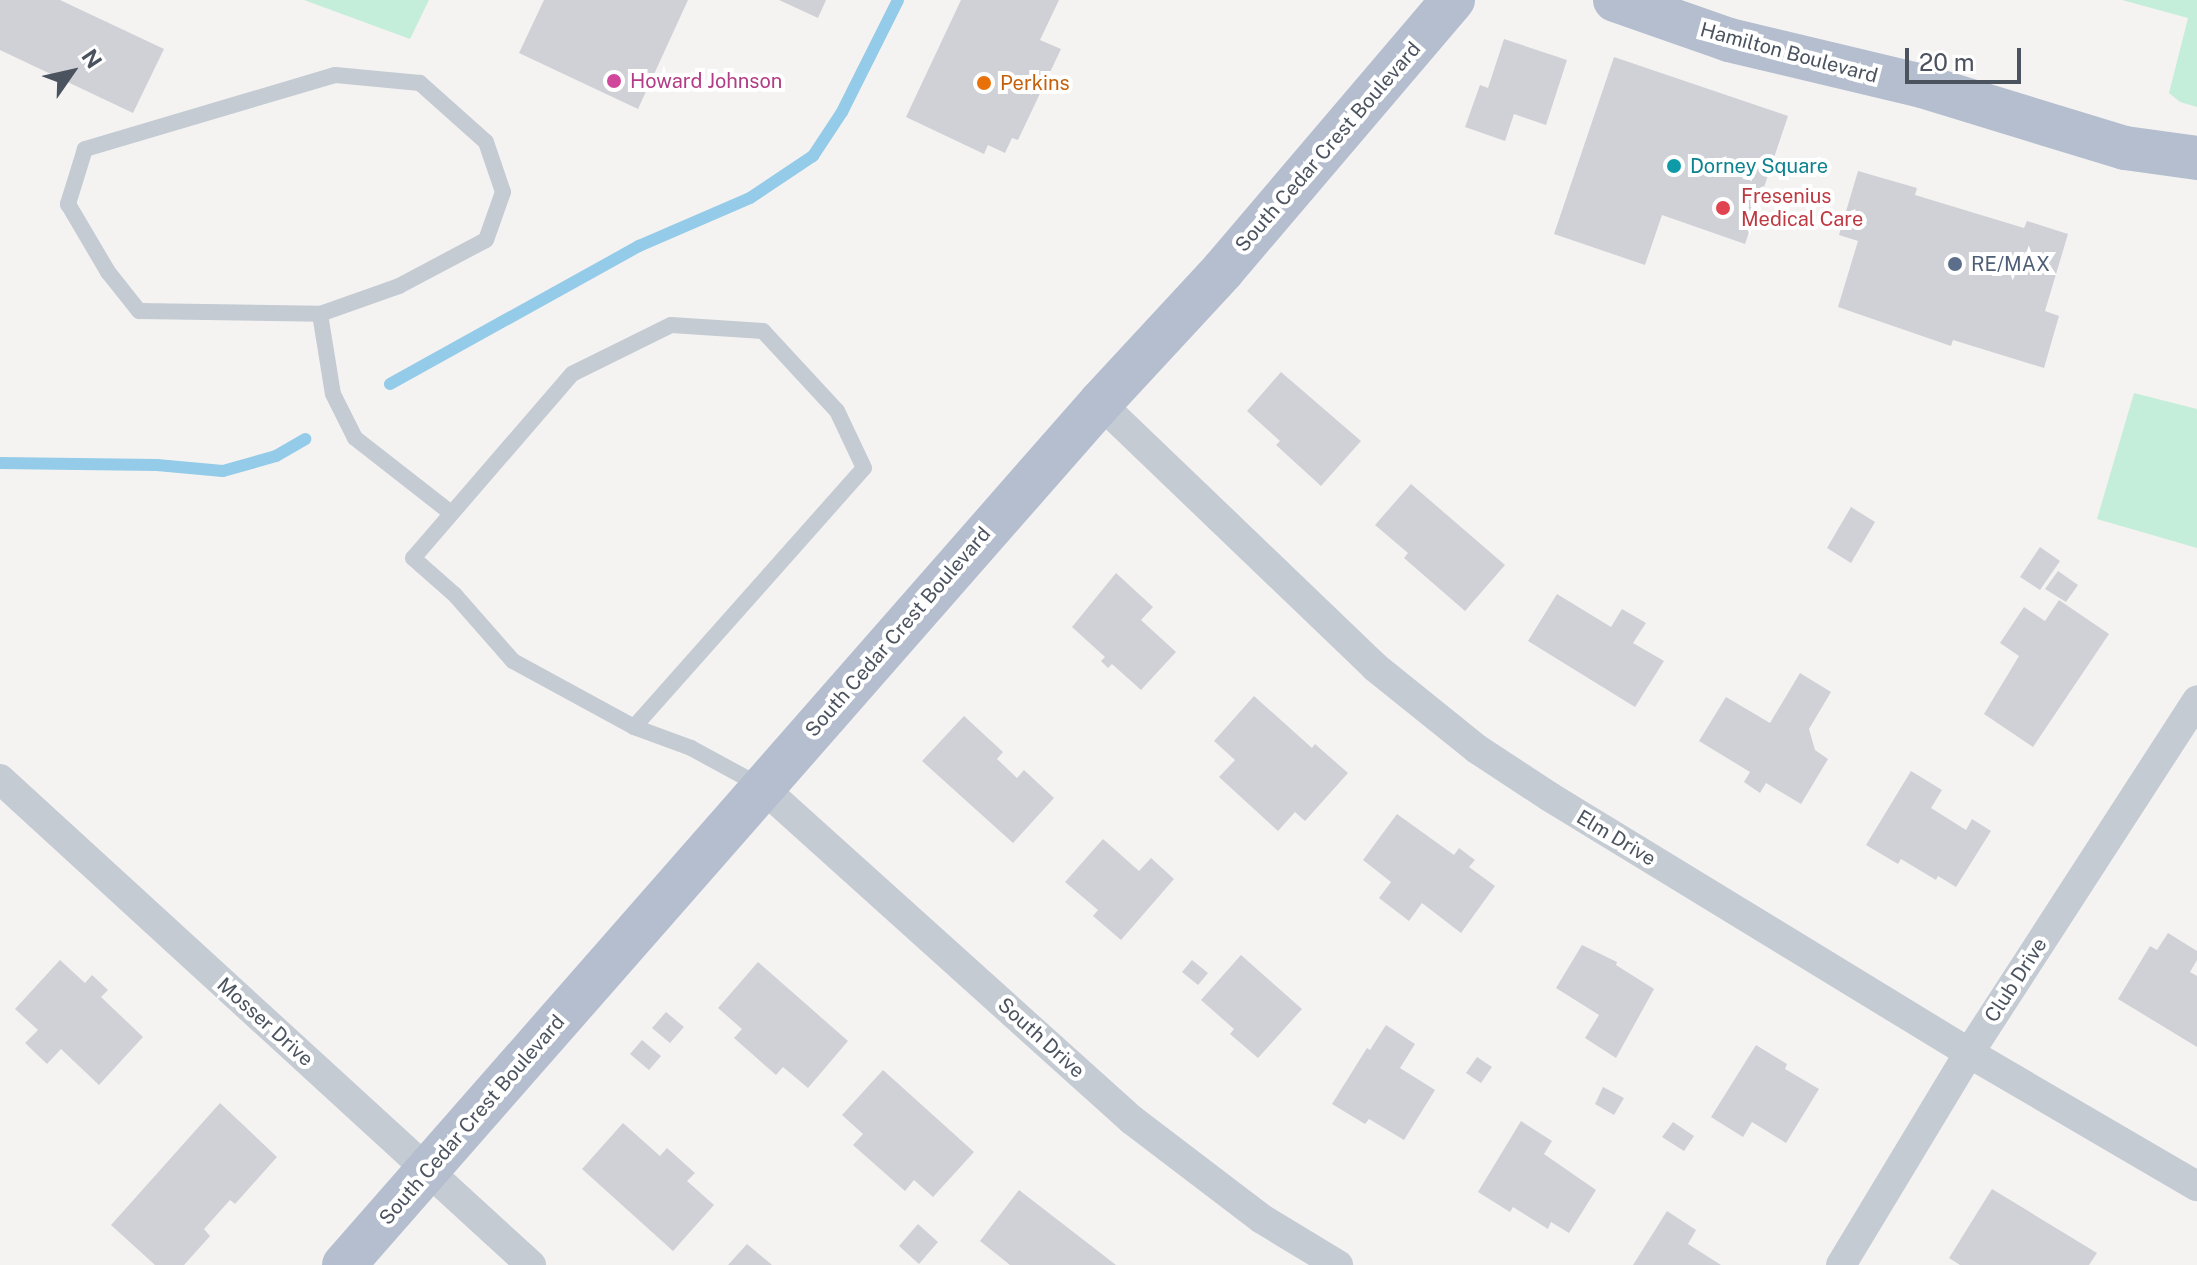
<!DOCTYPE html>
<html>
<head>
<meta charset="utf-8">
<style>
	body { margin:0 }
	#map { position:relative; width:2197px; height:1265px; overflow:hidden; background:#f4f3f2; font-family:"Public Sans",sans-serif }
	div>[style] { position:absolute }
	.green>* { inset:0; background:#c5eeda }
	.stream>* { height:12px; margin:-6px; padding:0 6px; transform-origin:6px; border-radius:6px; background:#94cbe8 }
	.building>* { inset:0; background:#d0d1d6 }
	.service>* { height:16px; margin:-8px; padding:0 8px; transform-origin:8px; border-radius:8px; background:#c4cbd3 }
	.minor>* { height:30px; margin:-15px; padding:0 15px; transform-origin:15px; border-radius:15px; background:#c4cbd3 }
	.primary>* { height:44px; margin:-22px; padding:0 22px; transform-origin:22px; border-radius:22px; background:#b4becf }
	.dots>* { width:22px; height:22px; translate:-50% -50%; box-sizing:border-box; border:4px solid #fff; border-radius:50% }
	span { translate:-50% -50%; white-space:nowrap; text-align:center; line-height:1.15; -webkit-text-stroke:8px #fff; paint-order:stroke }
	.street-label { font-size:20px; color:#4b535f }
	.hotel-label { font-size:20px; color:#b23c85 }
	.left { translate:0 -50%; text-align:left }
	.food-label { font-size:20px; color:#c56008 }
	.culture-label { font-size:20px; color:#0d838f }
	.health-label { font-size:20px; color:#be3a42 }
	.service-label { font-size:20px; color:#4e5e75 }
	.north { position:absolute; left:32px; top:32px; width:80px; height:80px; -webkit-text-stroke:6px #fff; paint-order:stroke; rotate:56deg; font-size:22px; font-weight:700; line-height:32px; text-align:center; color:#4b535f }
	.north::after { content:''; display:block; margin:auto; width:28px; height:36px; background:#4b535f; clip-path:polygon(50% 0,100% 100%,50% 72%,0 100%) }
	.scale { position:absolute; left:1905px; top:48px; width:116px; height:36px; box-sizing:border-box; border:4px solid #4b535f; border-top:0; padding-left:10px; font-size:24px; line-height:28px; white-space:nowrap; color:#4b535f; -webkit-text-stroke:6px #fff; paint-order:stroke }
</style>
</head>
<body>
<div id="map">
	<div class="green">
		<i style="clip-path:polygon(304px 0,429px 0,410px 39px)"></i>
		<i style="clip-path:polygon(2122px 0,2197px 0,2197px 107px,2180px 102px,2169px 93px,2188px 18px)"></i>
		<i style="clip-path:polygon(2134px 393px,2197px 409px,2197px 548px,2097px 519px)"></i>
	</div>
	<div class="stream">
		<i style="left:390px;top:384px;width:285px;rotate:-29deg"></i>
		<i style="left:639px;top:246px;width:121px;rotate:-23.4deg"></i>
		<i style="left:750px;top:198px;width:76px;rotate:-33.7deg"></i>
		<i style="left:813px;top:156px;width:53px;rotate:-56.6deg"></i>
		<i style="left:842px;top:112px;width:125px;rotate:-63.4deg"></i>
		<i style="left:0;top:463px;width:157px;rotate:0.7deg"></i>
		<i style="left:157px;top:465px;width:66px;rotate:5.2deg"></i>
		<i style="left:223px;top:471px;width:55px;rotate:-15.8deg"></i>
		<i style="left:276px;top:456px;width:34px;rotate:-30deg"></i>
	</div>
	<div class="building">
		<i style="clip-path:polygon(0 0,60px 0,164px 49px,133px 113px,0 50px)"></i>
		<i style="clip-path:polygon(544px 0,688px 0,638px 109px,519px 53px)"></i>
		<i style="clip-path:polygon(779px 0,826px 0,818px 18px)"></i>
		<i style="clip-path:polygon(961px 0,1059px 0,1040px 40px,1061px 49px,1018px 140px,1012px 138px,1005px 153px,988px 145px,984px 154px,906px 117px)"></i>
		<i style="clip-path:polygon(1504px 39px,1567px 60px,1546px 125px,1514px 114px,1505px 141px,1465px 127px,1480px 85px,1488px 88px)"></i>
		<i style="clip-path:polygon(1614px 57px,1788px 116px,1745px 244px,1662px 215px,1645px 265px,1554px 234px)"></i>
		<i style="clip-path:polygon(1858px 171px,1917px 188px,1915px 195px,2024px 228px,2027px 221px,2068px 234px,2045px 311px,2059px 316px,2044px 368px,1953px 340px,1951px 346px,1838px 307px,1858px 241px,1839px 235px)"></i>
		<i style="clip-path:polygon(1281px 372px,1361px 441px,1321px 486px,1276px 445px,1280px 441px,1247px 411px)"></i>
		<i style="clip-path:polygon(1411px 484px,1505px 565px,1465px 611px,1404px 558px,1408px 553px,1375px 525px)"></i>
		<i style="clip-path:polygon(1851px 507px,1875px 522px,1851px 563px,1827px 548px)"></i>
		<i style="clip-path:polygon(2040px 547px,2060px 561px,2040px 590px,2020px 577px)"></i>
		<i style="clip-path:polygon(2058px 571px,2078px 585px,2066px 602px,2045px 589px)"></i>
		<i style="clip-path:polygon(1116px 573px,1153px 607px,1141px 620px,1176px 652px,1141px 690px,1112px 664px,1108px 668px,1101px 661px,1105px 657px,1072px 627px)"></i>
		<i style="clip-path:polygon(1557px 594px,1611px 627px,1622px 609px,1646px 623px,1633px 643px,1664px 661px,1635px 707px,1528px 641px)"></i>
		<i style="clip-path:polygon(2059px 600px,2109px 634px,2033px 747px,1984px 714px,2019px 656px,2000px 643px,2024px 607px,2045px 621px)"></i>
		<i style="clip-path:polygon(1800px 673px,1831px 692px,1809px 729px,1815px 750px,1828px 759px,1801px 804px,1766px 783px,1760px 793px,1744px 782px,1750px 772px,1699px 741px,1726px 697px,1770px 723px)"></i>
		<i style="clip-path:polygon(1254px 696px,1312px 748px,1315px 744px,1348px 773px,1305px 821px,1295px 812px,1278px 831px,1219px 777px,1235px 760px,1214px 741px)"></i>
		<i style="clip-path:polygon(964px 716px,1003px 752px,997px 759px,1017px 778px,1024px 770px,1054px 798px,1013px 843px,922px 761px)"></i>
		<i style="clip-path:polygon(1911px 771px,1942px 790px,1931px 808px,1966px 830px,1972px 819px,1991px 831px,1956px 887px,1938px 876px,1936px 880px,1901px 859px,1898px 864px,1866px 845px)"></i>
		<i style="clip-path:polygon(1397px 814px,1454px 855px,1459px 848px,1475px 860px,1469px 867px,1495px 886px,1461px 933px,1422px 903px,1409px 921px,1379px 898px,1391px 882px,1363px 860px)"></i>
		<i style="clip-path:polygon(1103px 839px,1139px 871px,1151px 858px,1174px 879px,1121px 940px,1093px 916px,1098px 910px,1065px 882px)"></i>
		<i style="clip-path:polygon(2168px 933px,2197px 951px,2197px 960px,2190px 972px,2197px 976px,2197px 1047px,2118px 999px,2150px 946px,2157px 950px)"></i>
		<i style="clip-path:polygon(1582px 945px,1617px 962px,1616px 965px,1654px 989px,1616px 1058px,1585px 1038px,1599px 1015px,1556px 988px)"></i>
		<i style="clip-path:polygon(1241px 955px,1302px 1009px,1258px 1058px,1230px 1034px,1234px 1029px,1201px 1000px)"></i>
		<i style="clip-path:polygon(60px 960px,85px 983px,92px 975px,108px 990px,101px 997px,143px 1037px,99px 1085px,61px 1049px,47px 1064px,25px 1043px,38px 1030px,15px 1009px)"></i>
		<i style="clip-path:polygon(1192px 960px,1208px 973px,1198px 985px,1182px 972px)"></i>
		<i style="clip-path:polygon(758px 962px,848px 1041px,808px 1088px,783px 1067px,776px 1075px,734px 1038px,742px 1029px,718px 1008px)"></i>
		<i style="clip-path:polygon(666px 1012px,684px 1027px,670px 1043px,652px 1028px)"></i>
		<i style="clip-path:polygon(1386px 1025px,1415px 1044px,1400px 1068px,1435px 1090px,1404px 1140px,1369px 1119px,1365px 1124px,1332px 1104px,1367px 1048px,1370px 1050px)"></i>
		<i style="clip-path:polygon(642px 1040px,661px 1056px,649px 1070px,630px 1054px)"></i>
		<i style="clip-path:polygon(1756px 1045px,1787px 1064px,1785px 1069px,1819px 1089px,1786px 1143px,1752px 1122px,1743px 1137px,1711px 1117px)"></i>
		<i style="clip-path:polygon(1477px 1057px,1492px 1067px,1481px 1083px,1466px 1073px)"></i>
		<i style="clip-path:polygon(883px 1070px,974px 1152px,933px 1197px,914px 1180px,905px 1191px,853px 1145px,863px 1134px,842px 1115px)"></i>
		<i style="clip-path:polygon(1603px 1087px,1624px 1098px,1614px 1115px,1595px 1104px)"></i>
		<i style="clip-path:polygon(220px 1103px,277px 1157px,235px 1204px,230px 1200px,204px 1229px,210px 1236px,184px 1265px,155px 1265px,111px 1225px)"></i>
		<i style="clip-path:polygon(1521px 1121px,1552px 1141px,1544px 1154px,1596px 1190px,1569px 1233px,1551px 1222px,1548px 1229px,1513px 1207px,1510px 1212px,1478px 1192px)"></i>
		<i style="clip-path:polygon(1673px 1122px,1694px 1136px,1684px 1151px,1662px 1137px)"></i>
		<i style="clip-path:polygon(623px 1123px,660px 1156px,667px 1148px,695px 1173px,687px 1181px,714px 1205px,673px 1251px,582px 1169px)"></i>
		<i style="clip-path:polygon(1992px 1189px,2097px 1253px,2089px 1265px,1960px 1265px,1949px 1258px)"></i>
		<i style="clip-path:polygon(1019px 1190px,1116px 1265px,1010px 1265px,980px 1241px)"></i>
		<i style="clip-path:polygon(1667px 1211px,1696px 1230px,1688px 1244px,1721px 1265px,1633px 1265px)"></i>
		<i style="clip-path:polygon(918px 1224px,938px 1242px,919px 1264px,899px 1246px)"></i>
		<i style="clip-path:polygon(747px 1244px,772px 1265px,728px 1265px)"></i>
	</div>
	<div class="service">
		<i style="left:320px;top:314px;width:84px;rotate:-19.5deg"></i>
		<i style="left:399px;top:286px;width:98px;rotate:-27.9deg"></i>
		<i style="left:486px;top:240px;width:51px;rotate:-70.5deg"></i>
		<i style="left:503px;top:192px;width:53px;rotate:-108.8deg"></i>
		<i style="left:486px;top:142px;width:89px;rotate:-138.2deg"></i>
		<i style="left:420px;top:83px;width:85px;rotate:-174.6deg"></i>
		<i style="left:335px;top:75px;width:261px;rotate:163.5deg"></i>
		<i style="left:85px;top:149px;width:58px;rotate:107.2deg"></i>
		<i style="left:68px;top:204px;width:79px;rotate:59.5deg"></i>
		<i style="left:108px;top:272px;width:50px;rotate:51.5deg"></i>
		<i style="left:139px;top:311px;width:181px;rotate:0.9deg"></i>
		<i style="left:320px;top:314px;width:81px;rotate:80.8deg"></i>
		<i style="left:333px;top:394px;width:49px;rotate:63.4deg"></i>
		<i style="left:355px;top:438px;width:122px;rotate:38deg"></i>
		<i style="left:634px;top:727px;width:346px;rotate:-48.4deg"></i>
		<i style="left:864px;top:468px;width:63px;rotate:-115.3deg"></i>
		<i style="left:837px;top:411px;width:109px;rotate:-132.8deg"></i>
		<i style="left:763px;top:331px;width:92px;rotate:-176.3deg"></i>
		<i style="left:671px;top:325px;width:110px;rotate:153.7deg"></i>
		<i style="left:572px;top:374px;width:243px;rotate:130.8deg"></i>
		<i style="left:413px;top:558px;width:56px;rotate:41.4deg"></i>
		<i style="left:455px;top:595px;width:88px;rotate:48.7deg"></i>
		<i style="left:513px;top:661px;width:138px;rotate:28.6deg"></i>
		<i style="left:634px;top:727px;width:61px;rotate:20.2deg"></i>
		<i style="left:691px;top:748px;width:80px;rotate:28.5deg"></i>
	</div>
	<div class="minor">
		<i style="left:1100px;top:403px;width:381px;rotate:43.8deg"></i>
		<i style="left:1375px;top:667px;width:131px;rotate:38.8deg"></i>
		<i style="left:1477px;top:749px;width:87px;rotate:33.3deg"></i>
		<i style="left:1550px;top:797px;width:491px;rotate:31.4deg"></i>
		<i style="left:1969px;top:1053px;width:264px;rotate:30.3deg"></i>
		<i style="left:0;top:779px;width:720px;rotate:42.47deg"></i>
		<i style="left:762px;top:787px;width:498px;rotate:42deg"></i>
		<i style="left:1132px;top:1120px;width:163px;rotate:37.3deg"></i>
		<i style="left:1262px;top:1219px;width:89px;rotate:31.2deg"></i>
		<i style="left:1841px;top:1265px;width:248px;rotate:-58.9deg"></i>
		<i style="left:1969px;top:1053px;width:420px;rotate:-57.1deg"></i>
	</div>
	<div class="primary">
		<i style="left:1615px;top:0;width:121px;rotate:19.3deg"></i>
		<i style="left:1729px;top:40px;width:198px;rotate:13.4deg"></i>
		<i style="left:1922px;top:86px;width:212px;rotate:17deg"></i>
		<i style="left:2125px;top:148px;width:73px;rotate:7.9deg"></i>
		<i style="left:344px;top:1265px;width:1147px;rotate:-48.75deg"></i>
		<i style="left:1100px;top:403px;width:181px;rotate:-47.2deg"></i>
		<i style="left:1223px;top:270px;width:355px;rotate:-49.6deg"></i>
	</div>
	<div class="dots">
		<i style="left:614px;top:81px;background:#d1479c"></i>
		<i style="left:984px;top:83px;background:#e8710a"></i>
		<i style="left:1674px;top:166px;background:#0f9aa8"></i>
		<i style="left:1723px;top:208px;background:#e0444e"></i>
		<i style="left:1955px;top:264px;background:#5c6f8a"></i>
	</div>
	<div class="street-label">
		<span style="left:1789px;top:53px;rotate:15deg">Hamilton Boulevard</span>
		<span style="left:1328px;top:147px;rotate:-49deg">South Cedar Crest Boulevard</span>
		<span style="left:898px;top:632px;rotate:-49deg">South Cedar Crest Boulevard</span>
		<span style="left:1616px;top:838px;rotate:31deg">Elm Drive</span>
		<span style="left:2016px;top:980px;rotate:-57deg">Club Drive</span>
		<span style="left:265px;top:1022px;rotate:42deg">Mosser Drive</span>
		<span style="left:1041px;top:1038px;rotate:42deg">South Drive</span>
		<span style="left:472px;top:1120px;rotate:-49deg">South Cedar Crest Boulevard</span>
	</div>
	<div class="hotel-label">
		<span class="left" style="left:630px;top:81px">Howard Johnson</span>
	</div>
	<div class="food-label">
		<span class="left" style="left:1000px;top:83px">Perkins</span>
	</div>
	<div class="culture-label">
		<span class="left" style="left:1690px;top:166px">Dorney Square</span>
	</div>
	<div class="health-label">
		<span class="left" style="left:1741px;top:208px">Fresenius<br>Medical Care</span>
	</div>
	<div class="service-label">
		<span class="left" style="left:1971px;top:264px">RE/MAX</span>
	</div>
	<div class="north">N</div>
	<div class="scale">20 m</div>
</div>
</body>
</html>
